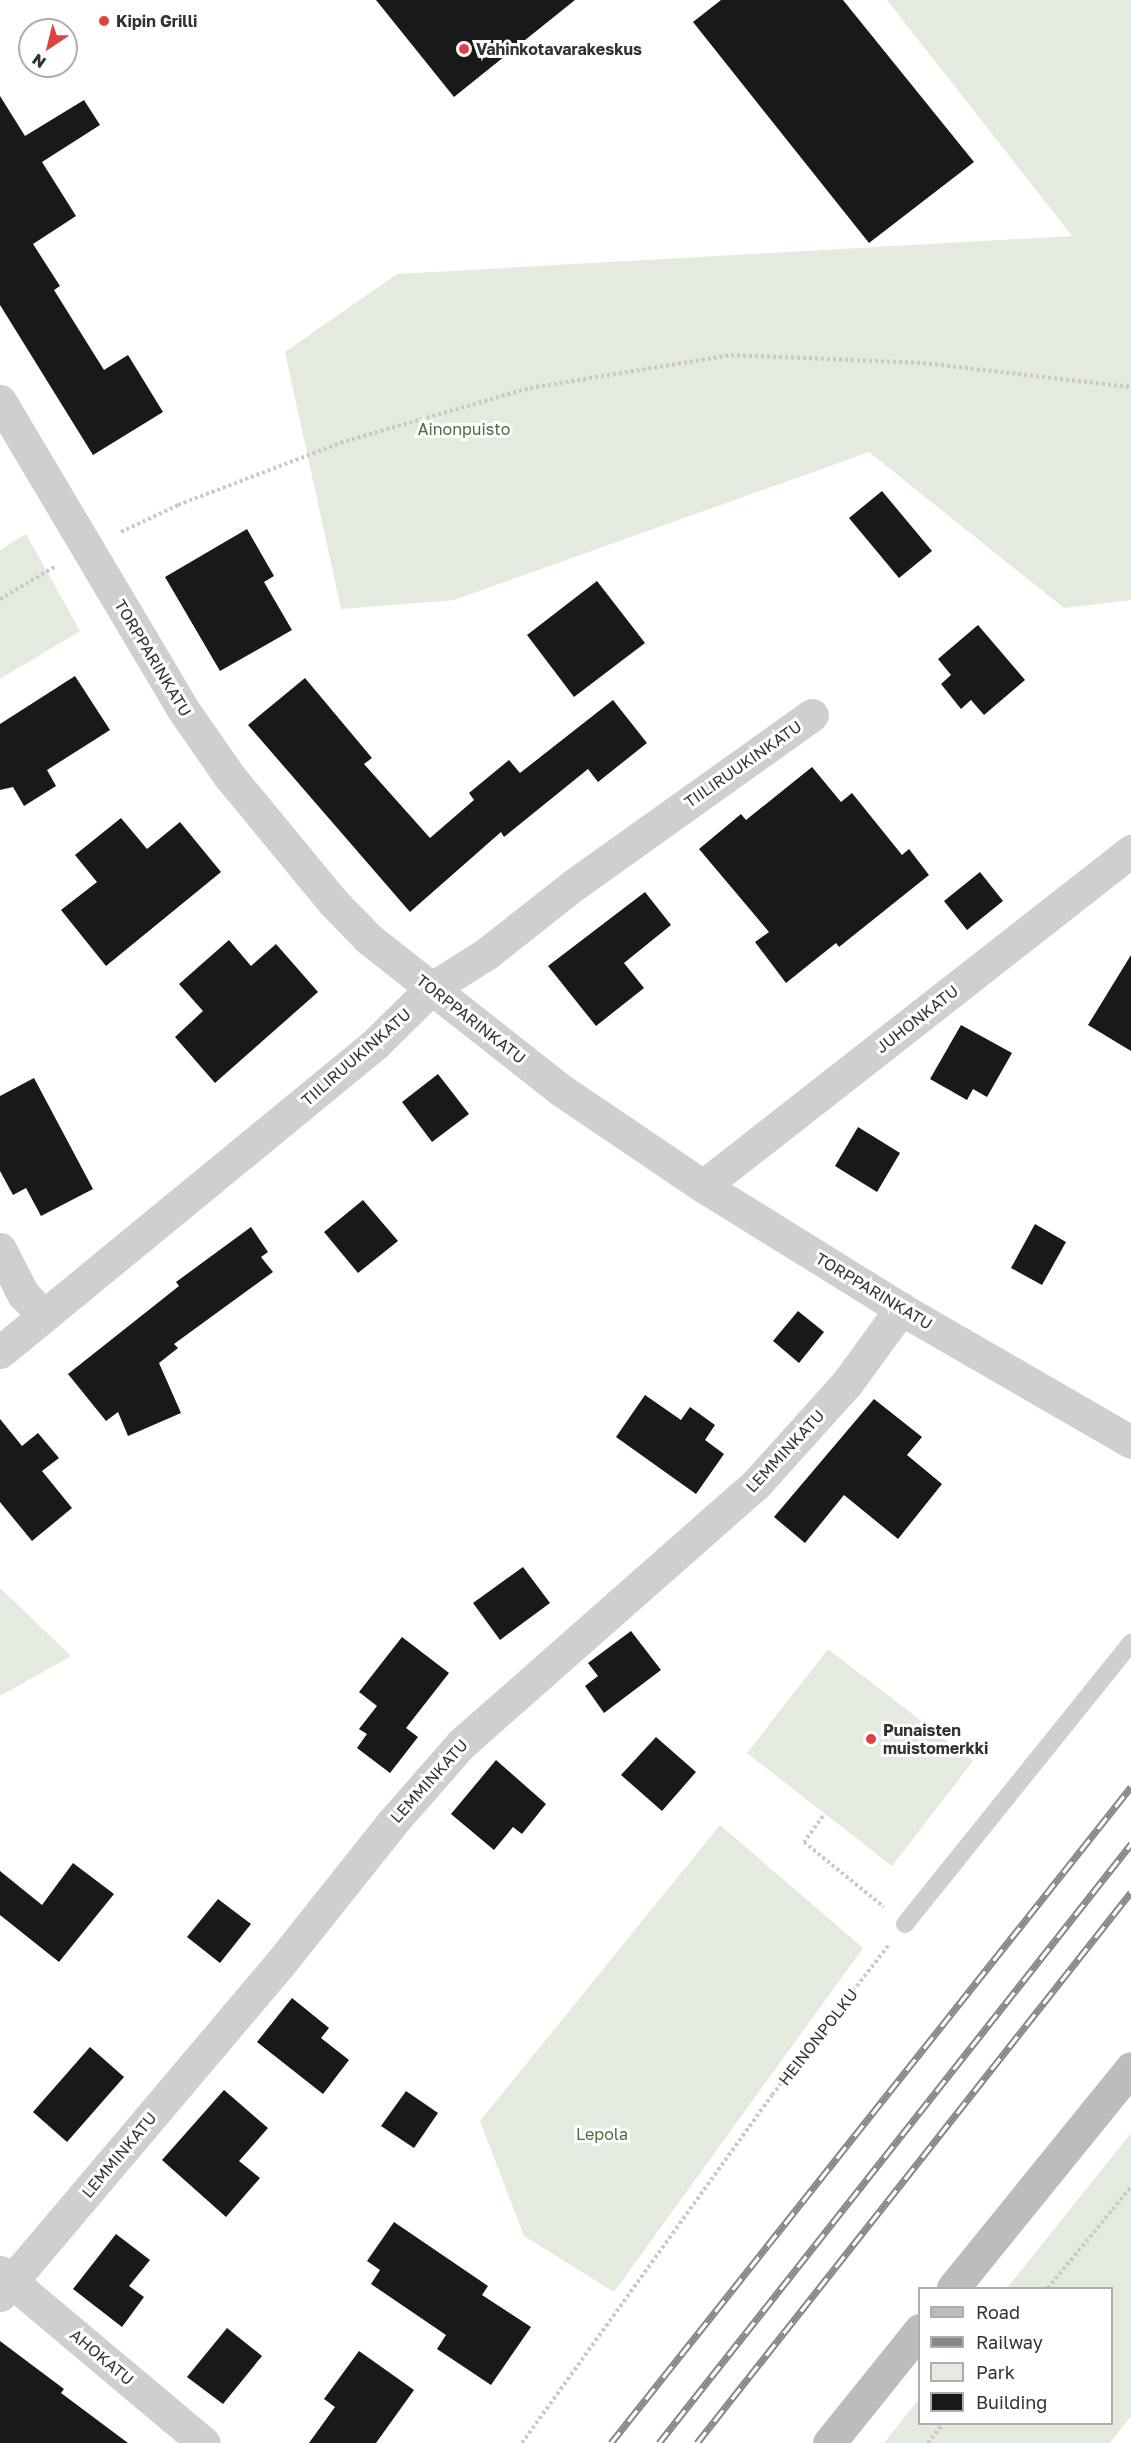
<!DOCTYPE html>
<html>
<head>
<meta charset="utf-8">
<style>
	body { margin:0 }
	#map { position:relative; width:1131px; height:2443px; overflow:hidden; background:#fff; font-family:"Golos Text",sans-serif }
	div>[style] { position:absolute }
	.green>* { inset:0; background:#e4eade }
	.building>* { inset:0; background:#191919 }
	.path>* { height:4px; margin-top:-2px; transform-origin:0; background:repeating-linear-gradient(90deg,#c9c9c9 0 3px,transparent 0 6px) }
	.lane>* { height:18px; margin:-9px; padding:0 9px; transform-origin:9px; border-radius:9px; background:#cfcfcf }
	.street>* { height:33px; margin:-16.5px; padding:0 16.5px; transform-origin:16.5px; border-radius:16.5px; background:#cfcfcf }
	.secondary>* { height:33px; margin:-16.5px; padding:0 16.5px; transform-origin:16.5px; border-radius:16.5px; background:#bcbcbc }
	.rail>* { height:7px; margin-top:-3.5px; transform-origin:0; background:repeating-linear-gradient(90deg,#fff 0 14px,#878787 0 28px); box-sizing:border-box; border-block:2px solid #878787 }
	.dots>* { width:16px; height:16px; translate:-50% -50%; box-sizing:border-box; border:3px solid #fff; border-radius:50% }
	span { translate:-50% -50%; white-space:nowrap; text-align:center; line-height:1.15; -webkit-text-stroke:6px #fff; paint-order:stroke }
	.poi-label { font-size:16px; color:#323232; font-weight:700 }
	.left { translate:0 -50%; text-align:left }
	.park-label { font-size:16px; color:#516b41 }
	.street-label { font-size:16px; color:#323232 }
	.legend { position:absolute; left:918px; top:2287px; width:195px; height:138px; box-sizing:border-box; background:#fff; border:2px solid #adadad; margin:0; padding:8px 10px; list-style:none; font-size:18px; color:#323232 }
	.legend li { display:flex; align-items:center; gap:12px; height:30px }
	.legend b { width:30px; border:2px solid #adadad }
	.north { position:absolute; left:18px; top:18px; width:60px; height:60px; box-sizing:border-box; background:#fff; border:2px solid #adadad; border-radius:50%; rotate:215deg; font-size:16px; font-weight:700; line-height:24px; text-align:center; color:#323232 }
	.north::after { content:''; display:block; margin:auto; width:21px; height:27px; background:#db4241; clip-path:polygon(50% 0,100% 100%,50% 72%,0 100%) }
</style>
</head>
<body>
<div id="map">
	<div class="green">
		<i style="clip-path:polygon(887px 0,1131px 0,1131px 600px,1064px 608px,869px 452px,454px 600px,341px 609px,285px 352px,397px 274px,1072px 236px)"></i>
		<i style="clip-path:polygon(26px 534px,80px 631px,0 679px,0 550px)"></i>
		<i style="clip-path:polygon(0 1588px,71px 1656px,0 1696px)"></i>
		<i style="clip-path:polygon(828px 1649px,973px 1761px,892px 1866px,747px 1753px)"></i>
		<i style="clip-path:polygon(720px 1825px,863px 1948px,614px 2292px,524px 2236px,480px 2121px)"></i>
		<i style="clip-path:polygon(1131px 2133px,1131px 2416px,1110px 2443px,884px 2443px,919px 2399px,920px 2424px,1112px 2424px,1112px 2288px,1007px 2288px)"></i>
	</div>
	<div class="building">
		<i style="clip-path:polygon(376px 0,575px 0,454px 97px)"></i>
		<i style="clip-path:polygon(721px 0,843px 0,974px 162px,869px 243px,693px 22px)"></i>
		<i style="clip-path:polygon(0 96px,25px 136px,84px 100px,100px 125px,42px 162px,76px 216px,33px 244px,60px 286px,54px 290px,104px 370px,128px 355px,163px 412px,93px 455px,0 305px)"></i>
		<i style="clip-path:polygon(882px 491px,932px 551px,899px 578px,849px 518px)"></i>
		<i style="clip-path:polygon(247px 529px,274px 576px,264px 582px,292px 630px,220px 671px,165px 577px)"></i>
		<i style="clip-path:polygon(597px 581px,645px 643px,574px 697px,527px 635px)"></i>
		<i style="clip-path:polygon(978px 625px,1025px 680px,984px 715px,971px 700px,961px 709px,941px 684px,951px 675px,938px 659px)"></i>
		<i style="clip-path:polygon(75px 676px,110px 730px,47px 770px,56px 786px,24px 806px,13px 787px,0 790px,0 724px)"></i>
		<i style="clip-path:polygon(305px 678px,372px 758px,364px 764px,430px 838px,474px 800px,469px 793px,509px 760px,520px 773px,613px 700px,647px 743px,598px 782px,588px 769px,504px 837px,501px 832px,410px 912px,248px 725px)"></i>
		<i style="clip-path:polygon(812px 767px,841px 802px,852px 793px,902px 855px,909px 849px,929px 875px,839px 947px,836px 943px,786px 983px,755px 942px,769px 932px,699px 849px,741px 814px,746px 820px)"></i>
		<i style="clip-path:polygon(121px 818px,147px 849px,180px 822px,221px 872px,106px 966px,61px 910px,97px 882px,75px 855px)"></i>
		<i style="clip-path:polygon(980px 872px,1003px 901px,967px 930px,944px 901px)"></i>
		<i style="clip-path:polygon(645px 892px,671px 925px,624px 963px,644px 988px,596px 1026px,548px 966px)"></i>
		<i style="clip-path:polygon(229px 940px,251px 966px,276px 944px,318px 992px,215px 1083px,175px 1037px,203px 1011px,179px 984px)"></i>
		<i style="clip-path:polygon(1131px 955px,1131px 1051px,1088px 1025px)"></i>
		<i style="clip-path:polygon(961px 1025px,1012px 1053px,987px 1097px,973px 1089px,967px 1100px,930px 1079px)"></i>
		<i style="clip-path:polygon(438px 1074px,469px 1114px,432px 1142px,402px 1102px)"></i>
		<i style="clip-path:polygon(34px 1078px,93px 1189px,41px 1216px,26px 1188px,13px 1195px,0 1171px,0 1096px)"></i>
		<i style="clip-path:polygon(858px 1127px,900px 1153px,877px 1192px,835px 1166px)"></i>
		<i style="clip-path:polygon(363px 1200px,398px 1241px,358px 1273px,324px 1232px)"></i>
		<i style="clip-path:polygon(1035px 1224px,1066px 1242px,1042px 1285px,1011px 1268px)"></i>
		<i style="clip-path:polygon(251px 1227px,268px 1252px,261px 1257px,273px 1272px,174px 1344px,178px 1348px,159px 1363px,181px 1413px,128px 1436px,118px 1412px,106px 1421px,68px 1374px,179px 1286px,176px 1282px)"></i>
		<i style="clip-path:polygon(798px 1311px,824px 1332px,799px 1363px,773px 1341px)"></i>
		<i style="clip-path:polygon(645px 1395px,681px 1420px,690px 1407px,715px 1425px,705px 1440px,724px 1454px,696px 1494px,616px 1437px)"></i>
		<i style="clip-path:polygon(874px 1399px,922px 1437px,907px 1455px,942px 1484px,898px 1539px,844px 1495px,805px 1543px,774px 1517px)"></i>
		<i style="clip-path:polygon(0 1419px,22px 1446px,38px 1433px,59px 1458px,42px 1471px,72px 1508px,32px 1541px,0 1502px)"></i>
		<i style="clip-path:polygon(523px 1567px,550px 1603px,500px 1640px,473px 1603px)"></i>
		<i style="clip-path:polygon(631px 1631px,661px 1670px,604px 1713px,585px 1686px,598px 1676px,588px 1663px)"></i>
		<i style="clip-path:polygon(402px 1637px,449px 1673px,406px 1728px,418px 1737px,390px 1773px,357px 1748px,367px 1734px,359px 1729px,377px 1706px,359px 1692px)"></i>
		<i style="clip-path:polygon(656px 1737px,696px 1772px,662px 1811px,621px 1775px)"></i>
		<i style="clip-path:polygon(496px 1760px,546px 1804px,522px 1834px,513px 1827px,494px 1850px,451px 1814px)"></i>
		<i style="clip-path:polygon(73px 1863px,114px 1894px,59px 1962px,0 1915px,0 1871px,42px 1905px)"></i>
		<i style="clip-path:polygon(218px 1899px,251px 1924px,220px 1963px,187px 1937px)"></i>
		<i style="clip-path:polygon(292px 1998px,329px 2028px,321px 2038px,349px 2060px,323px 2094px,257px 2042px)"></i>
		<i style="clip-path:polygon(90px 2047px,124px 2077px,67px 2142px,33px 2112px)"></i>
		<i style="clip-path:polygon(224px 2090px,268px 2128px,239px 2161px,260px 2178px,226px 2217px,162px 2160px)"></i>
		<i style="clip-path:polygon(406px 2091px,438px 2113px,414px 2148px,381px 2126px)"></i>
		<i style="clip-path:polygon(394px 2222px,488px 2286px,482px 2295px,531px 2327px,491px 2385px,437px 2349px,446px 2335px,371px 2284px,380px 2270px,367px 2261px)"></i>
		<i style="clip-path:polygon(116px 2234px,150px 2260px,129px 2286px,144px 2297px,122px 2327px,73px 2289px)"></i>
		<i style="clip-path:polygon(227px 2328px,262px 2356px,223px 2404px,187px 2377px)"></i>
		<i style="clip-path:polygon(0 2341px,64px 2389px,61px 2393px,128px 2443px,0 2443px)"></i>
		<i style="clip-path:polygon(359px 2351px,414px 2390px,376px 2443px,309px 2443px,335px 2407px,324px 2399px)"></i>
	</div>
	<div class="path">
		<i style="left:121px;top:532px;width:63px;rotate:-25.3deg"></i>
		<i style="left:178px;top:505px;width:180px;rotate:-20.9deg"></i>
		<i style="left:346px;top:441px;width:191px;rotate:-16.1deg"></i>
		<i style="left:530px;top:388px;width:204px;rotate:-9.3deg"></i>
		<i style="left:731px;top:355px;width:192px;rotate:2.4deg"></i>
		<i style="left:923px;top:363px;width:209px;rotate:6.6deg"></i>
		<i style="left:0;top:599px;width:65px;rotate:-30.5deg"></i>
		<i style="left:823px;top:1816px;width:32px;rotate:126deg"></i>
		<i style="left:804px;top:1842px;width:103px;rotate:39.1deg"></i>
		<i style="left:1048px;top:2288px;width:131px;rotate:-50.6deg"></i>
		<i style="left:522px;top:2443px;width:428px;rotate:-54.3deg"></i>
		<i style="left:772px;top:2095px;width:189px;rotate:-52.1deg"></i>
		<i style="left:928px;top:2443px;width:24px;rotate:-52deg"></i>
	</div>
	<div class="lane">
		<i style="left:905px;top:1924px;width:361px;rotate:-51.2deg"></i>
	</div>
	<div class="street">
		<i style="left:0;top:401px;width:357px;rotate:59.3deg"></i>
		<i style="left:182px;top:708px;width:84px;rotate:55.2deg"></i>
		<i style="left:230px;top:777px;width:162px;rotate:50.5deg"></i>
		<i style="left:333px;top:902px;width:52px;rotate:45.8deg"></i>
		<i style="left:369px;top:939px;width:244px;rotate:38.2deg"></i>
		<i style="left:561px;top:1090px;width:171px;rotate:34.1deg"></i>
		<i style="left:703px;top:1186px;width:233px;rotate:31.8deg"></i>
		<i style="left:901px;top:1309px;width:266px;rotate:30deg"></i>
		<i style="left:703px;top:1186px;width:544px;rotate:-38.05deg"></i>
		<i style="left:0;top:1249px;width:51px;rotate:62.9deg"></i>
		<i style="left:23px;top:1294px;width:30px;rotate:46deg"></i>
		<i style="left:0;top:1352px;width:487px;rotate:-39.4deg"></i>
		<i style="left:376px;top:1043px;width:78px;rotate:-44.5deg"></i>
		<i style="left:432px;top:988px;width:64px;rotate:-32.2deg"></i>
		<i style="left:486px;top:954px;width:113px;rotate:-38.2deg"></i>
		<i style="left:575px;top:884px;width:291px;rotate:-35.5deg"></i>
		<i style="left:0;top:2272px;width:266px;rotate:40deg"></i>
		<i style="left:0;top:2295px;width:432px;rotate:-49.8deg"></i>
		<i style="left:279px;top:1965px;width:180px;rotate:-51.5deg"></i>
		<i style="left:391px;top:1824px;width:106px;rotate:-48.8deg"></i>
		<i style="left:461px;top:1744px;width:393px;rotate:-41.4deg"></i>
		<i style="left:756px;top:1484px;width:136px;rotate:-48deg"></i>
		<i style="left:847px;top:1383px;width:92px;rotate:-53.9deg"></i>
	</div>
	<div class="secondary">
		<i style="left:953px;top:2288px;width:283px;rotate:-51deg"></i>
		<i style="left:829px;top:2443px;width:145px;rotate:-51.2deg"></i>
	</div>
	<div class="rail">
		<i style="left:611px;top:2443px;width:837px;rotate:-51.6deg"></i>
		<i style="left:659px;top:2443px;width:763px;rotate:-51.76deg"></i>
		<i style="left:697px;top:2443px;width:701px;rotate:-51.77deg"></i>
	</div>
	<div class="dots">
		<i style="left:104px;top:21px;background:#db4241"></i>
		<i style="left:464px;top:49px;background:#db4241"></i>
		<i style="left:871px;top:1739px;background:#db4241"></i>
	</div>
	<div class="poi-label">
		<span class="left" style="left:116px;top:21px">Kipin Grilli</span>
		<span class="left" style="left:476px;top:49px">Vahinkotavarakeskus</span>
		<span class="left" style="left:883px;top:1739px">Punaisten<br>muistomerkki</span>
	</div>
	<div class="park-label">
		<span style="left:464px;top:429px">Ainonpuisto</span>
		<span style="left:602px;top:2134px">Lepola</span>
	</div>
	<div class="street-label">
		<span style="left:153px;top:658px;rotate:59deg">TORPPARINKATU</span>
		<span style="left:743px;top:764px;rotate:-35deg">TIILIRUUKINKATU</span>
		<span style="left:471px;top:1019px;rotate:38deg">TORPPARINKATU</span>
		<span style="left:917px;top:1019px;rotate:-38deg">JUHONKATU</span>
		<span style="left:356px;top:1057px;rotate:-41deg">TIILIRUUKINKATU</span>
		<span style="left:874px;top:1291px;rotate:31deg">TORPPARINKATU</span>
		<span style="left:785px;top:1451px;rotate:-47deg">LEMMINKATU</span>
		<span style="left:429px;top:1781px;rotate:-48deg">LEMMINKATU</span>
		<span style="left:818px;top:2037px;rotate:-52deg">HEINONPOLKU</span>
		<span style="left:119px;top:2155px;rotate:-50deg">LEMMINKATU</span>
		<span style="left:102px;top:2357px;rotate:40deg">AHOKATU</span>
	</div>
	<ul class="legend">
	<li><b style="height:8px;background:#bcbcbc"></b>Road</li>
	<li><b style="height:8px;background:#878787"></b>Railway</li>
	<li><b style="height:16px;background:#e4eade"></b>Park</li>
	<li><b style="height:16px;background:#191919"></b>Building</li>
	</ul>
	<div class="north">N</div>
</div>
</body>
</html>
